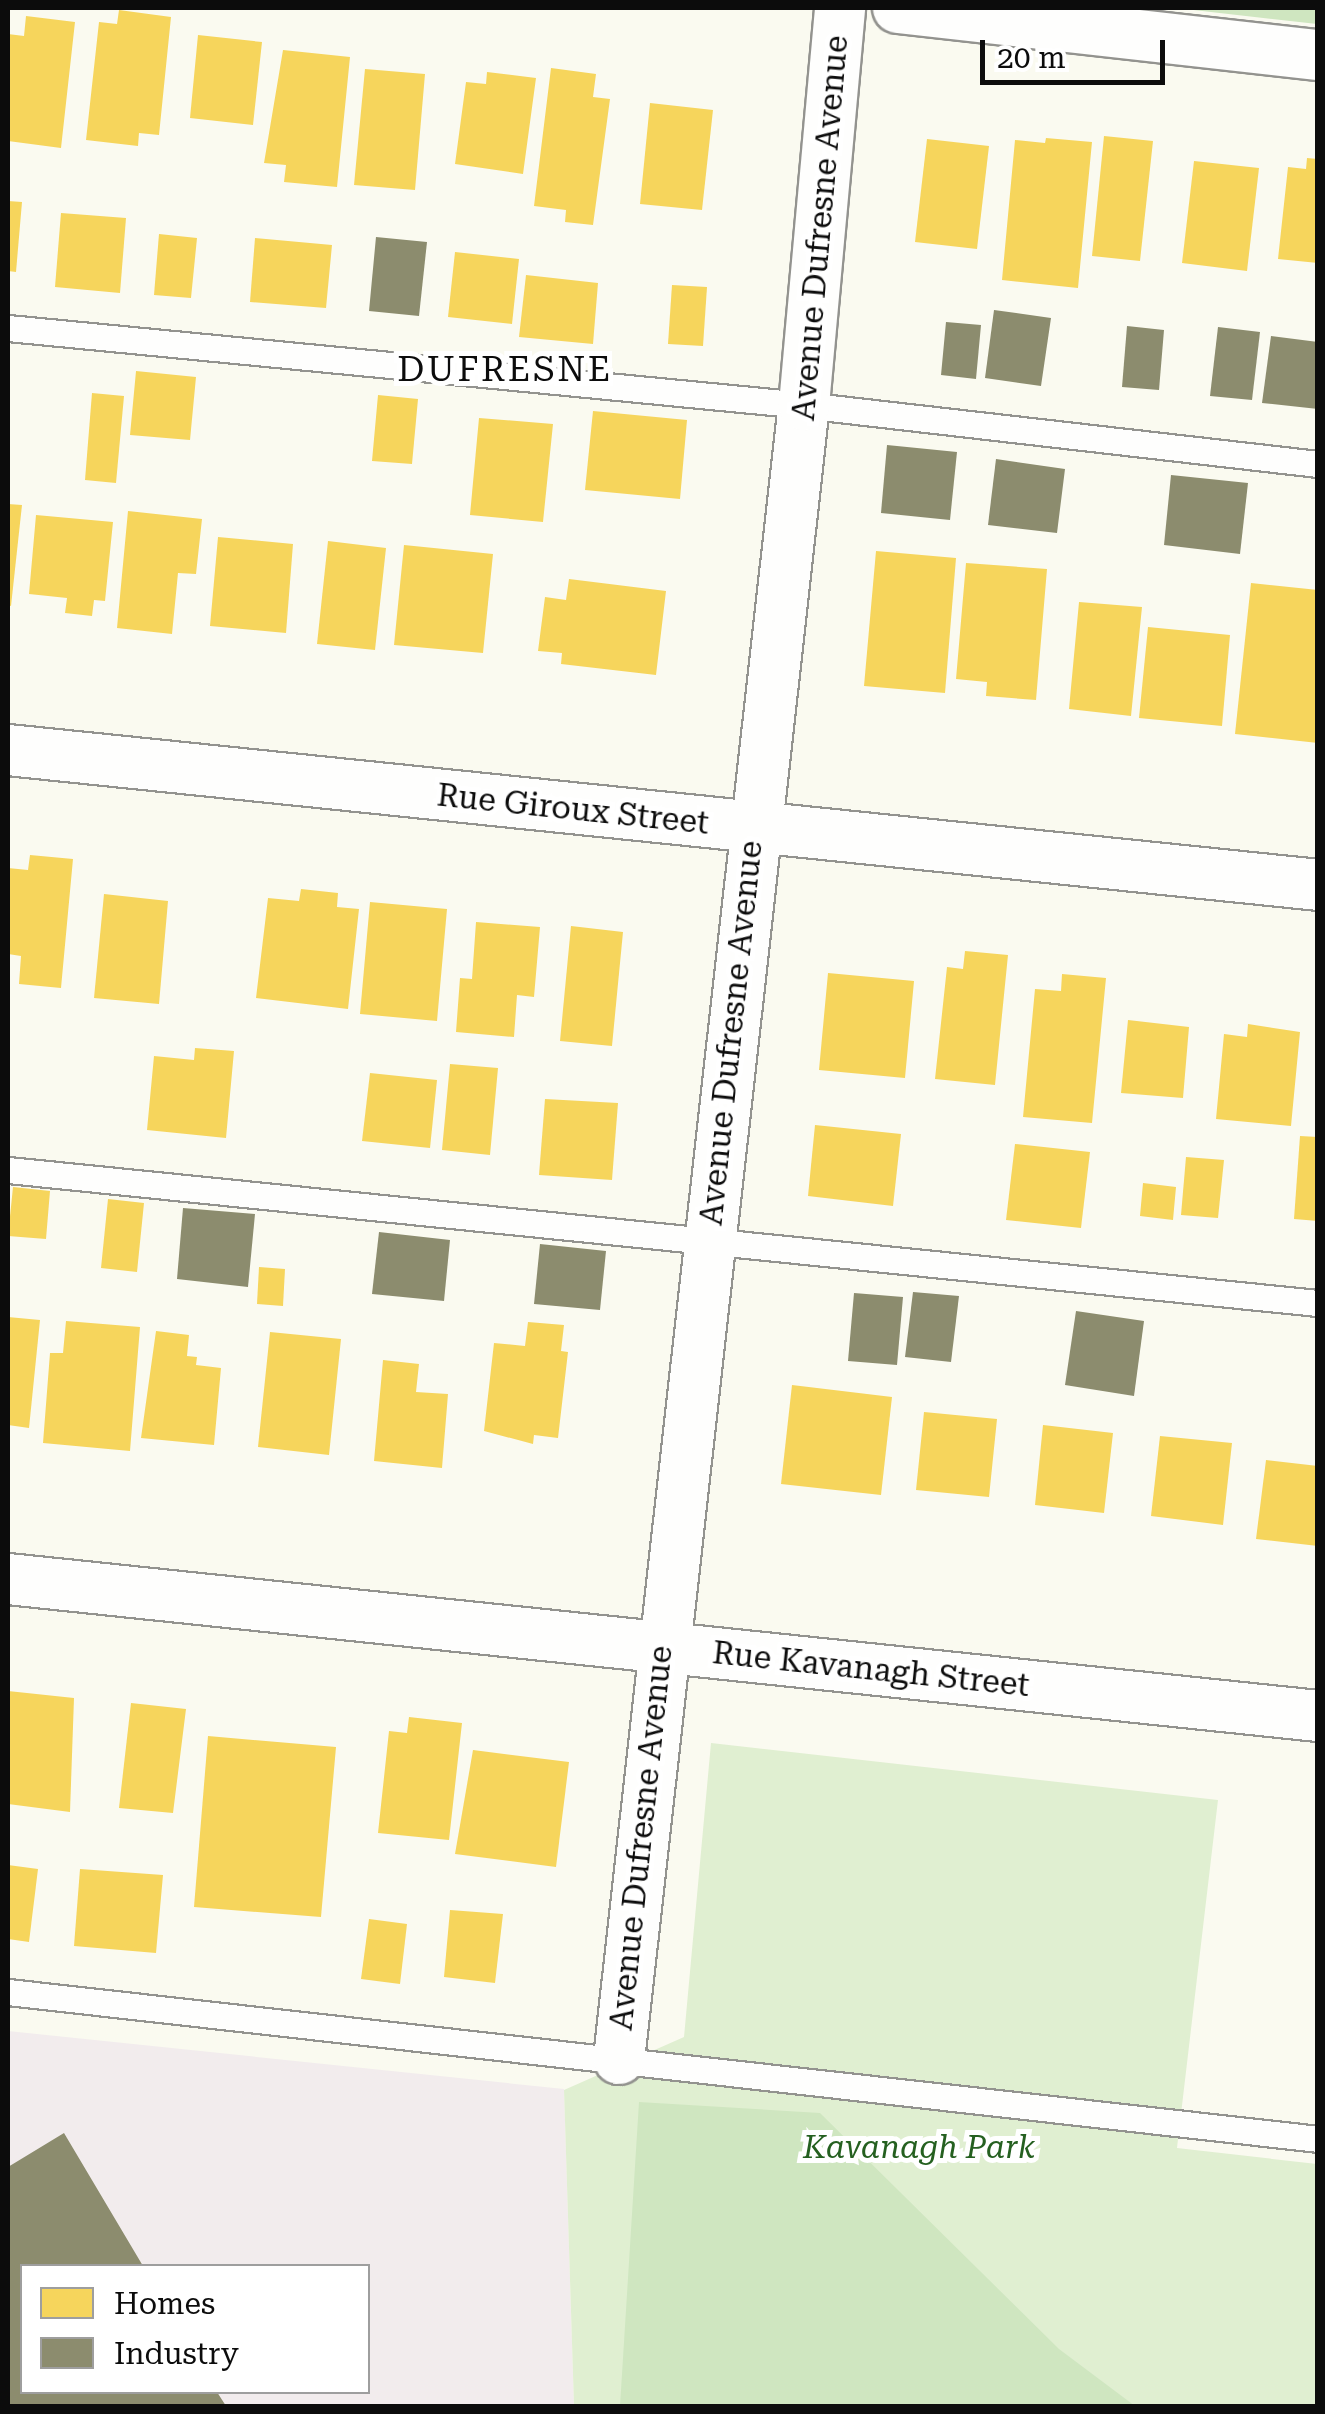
<!DOCTYPE html>
<html>
<head>
<meta charset="utf-8">
<style>
	body { margin:0 }
	#map { position:relative; width:1325px; height:2414px; overflow:hidden; background:#fafaf0; font-family:"Roboto Serif",serif }
	div>[style] { position:absolute }
	.industrial>* { inset:0; background:#f2eced }
	.green>* { inset:0; background:#e0efd1 }
	.forest>* { inset:0; background:#cfe6c0 }
	.homes>* { inset:0; background:#f6d55c }
	.industry>* { inset:0; background:#8c8c6e }
	.roads { filter:drop-shadow(2px 0 #93938f) drop-shadow(-2px 0 #93938f) drop-shadow(0 2px #93938f) drop-shadow(0 -2px #93938f) }
	.lane>* { height:25px; margin:-12.5px; padding:0 12.5px; transform-origin:12.5px; border-radius:12.5px; background:#fefefd }
	.street>* { height:50px; margin:-25px; padding:0 25px; transform-origin:25px; border-radius:25px; background:#fefefd }
	span { translate:-50% -50%; white-space:nowrap; text-align:center; line-height:1.15; -webkit-text-stroke:10px #fff; paint-order:stroke }
	.street-label { font-size:32px; color:#0c0c0c }
	.park-label { font-size:32px; color:#256020; font-style:italic }
	.neighbourhood-label { font-size:35px; color:#0c0c0c; letter-spacing:2.5px }
	.frame { position:absolute; inset:0; border:10px solid #0c0c0c; pointer-events:none }
	.legend { position:absolute; left:20px; top:2264px; width:350px; height:130px; box-sizing:border-box; background:#fff; border:2px solid #9e9e9e; margin:0; padding:12px 18px; list-style:none; font-size:30px; color:#0c0c0c }
	.legend li { display:flex; align-items:center; gap:20px; height:50px }
	.legend b { width:50px; border:2px solid #9e9e9e }
	.scale { position:absolute; left:980px; top:40px; width:185px; height:45px; box-sizing:border-box; border:5px solid #0c0c0c; border-top:0; padding-left:12px; font-size:30px; line-height:35px; white-space:nowrap; color:#0c0c0c; -webkit-text-stroke:8px #fff; paint-order:stroke }
</style>
</head>
<body>
<div id="map">
	<div class="industrial">
		<i style="clip-path:polygon(evenodd,8px 2031px,564px 2089px,574px 2406px,8px 2406px,8px 2031px,22px 2266px,368px 2266px,368px 2392px,22px 2392px,22px 2266px)"></i>
	</div>
	<div class="green">
		<i style="clip-path:polygon(711px 1743px,1218px 1800px,1177px 2148px,1317px 2164px,1317px 2406px,574px 2406px,564px 2090px,684px 2037px)"></i>
	</div>
	<div class="forest">
		<i style="clip-path:polygon(1176px 8px,1317px 8px,1317px 24px)"></i>
		<i style="clip-path:polygon(639px 2102px,820px 2113px,1059px 2349px,1135px 2406px,620px 2406px)"></i>
	</div>
	<div class="homes">
		<i style="clip-path:polygon(119px 10px,171px 17px,159px 135px,139px 133px,138px 146px,86px 140px,99px 22px,117px 24px)"></i>
		<i style="clip-path:polygon(26px 16px,75px 22px,61px 148px,8px 141px,8px 34px,24px 36px)"></i>
		<i style="clip-path:polygon(198px 35px,262px 42px,253px 125px,190px 118px)"></i>
		<i style="clip-path:polygon(283px 50px,350px 57px,337px 187px,284px 182px,286px 165px,264px 163px)"></i>
		<i style="clip-path:polygon(551px 68px,596px 74px,593px 97px,610px 99px,593px 225px,565px 222px,566px 210px,534px 206px)"></i>
		<i style="clip-path:polygon(365px 69px,425px 74px,415px 190px,354px 185px)"></i>
		<i style="clip-path:polygon(487px 72px,536px 78px,523px 174px,455px 164px,466px 82px,486px 84px)"></i>
		<i style="clip-path:polygon(650px 103px,713px 110px,702px 210px,640px 204px)"></i>
		<i style="clip-path:polygon(1104px 136px,1153px 141px,1140px 261px,1092px 256px)"></i>
		<i style="clip-path:polygon(1046px 138px,1092px 142px,1078px 288px,1002px 280px,1015px 140px,1045px 143px)"></i>
		<i style="clip-path:polygon(927px 139px,989px 146px,977px 249px,915px 242px)"></i>
		<i style="clip-path:polygon(1307px 158px,1318px 159px,1318px 263px,1278px 259px,1288px 167px,1306px 169px)"></i>
		<i style="clip-path:polygon(1194px 161px,1259px 168px,1247px 271px,1182px 263px)"></i>
		<i style="clip-path:polygon(8px 201px,22px 202px,16px 272px,8px 271px)"></i>
		<i style="clip-path:polygon(61px 213px,126px 218px,120px 293px,55px 287px)"></i>
		<i style="clip-path:polygon(159px 234px,197px 238px,191px 298px,154px 295px)"></i>
		<i style="clip-path:polygon(255px 238px,332px 245px,326px 308px,250px 302px)"></i>
		<i style="clip-path:polygon(455px 252px,519px 259px,512px 324px,448px 317px)"></i>
		<i style="clip-path:polygon(526px 275px,598px 283px,593px 344px,519px 337px)"></i>
		<i style="clip-path:polygon(672px 285px,707px 287px,703px 346px,668px 344px)"></i>
		<i style="clip-path:polygon(136px 371px,196px 377px,190px 440px,130px 435px)"></i>
		<i style="clip-path:polygon(92px 393px,124px 396px,116px 483px,85px 480px)"></i>
		<i style="clip-path:polygon(378px 395px,418px 399px,412px 464px,372px 461px)"></i>
		<i style="clip-path:polygon(593px 411px,687px 420px,680px 499px,585px 490px)"></i>
		<i style="clip-path:polygon(479px 418px,553px 424px,543px 522px,470px 515px)"></i>
		<i style="clip-path:polygon(8px 504px,22px 505px,11px 606px,8px 605px)"></i>
		<i style="clip-path:polygon(128px 511px,202px 519px,196px 574px,178px 573px,172px 634px,117px 628px)"></i>
		<i style="clip-path:polygon(36px 515px,113px 522px,105px 601px,94px 600px,92px 616px,65px 613px,67px 598px,29px 594px)"></i>
		<i style="clip-path:polygon(218px 537px,293px 544px,286px 633px,210px 626px)"></i>
		<i style="clip-path:polygon(328px 541px,386px 548px,375px 650px,317px 644px)"></i>
		<i style="clip-path:polygon(404px 545px,493px 554px,483px 653px,394px 645px)"></i>
		<i style="clip-path:polygon(876px 551px,956px 558px,945px 693px,864px 686px)"></i>
		<i style="clip-path:polygon(966px 563px,1047px 569px,1036px 700px,986px 696px,987px 682px,956px 679px)"></i>
		<i style="clip-path:polygon(569px 579px,666px 591px,656px 675px,561px 664px,562px 653px,538px 651px,545px 597px,566px 600px)"></i>
		<i style="clip-path:polygon(1251px 583px,1318px 590px,1318px 743px,1235px 734px)"></i>
		<i style="clip-path:polygon(1079px 602px,1142px 607px,1131px 716px,1069px 709px)"></i>
		<i style="clip-path:polygon(1148px 627px,1230px 635px,1222px 726px,1139px 718px)"></i>
		<i style="clip-path:polygon(30px 855px,73px 859px,61px 988px,19px 984px,21px 956px,8px 954px,8px 868px,28px 870px)"></i>
		<i style="clip-path:polygon(301px 889px,338px 893px,337px 907px,359px 909px,348px 1009px,256px 998px,268px 898px,299px 901px)"></i>
		<i style="clip-path:polygon(104px 894px,168px 901px,159px 1004px,94px 998px)"></i>
		<i style="clip-path:polygon(370px 902px,447px 909px,437px 1021px,360px 1014px)"></i>
		<i style="clip-path:polygon(476px 922px,540px 927px,534px 997px,517px 995px,514px 1037px,456px 1032px,460px 978px,472px 979px)"></i>
		<i style="clip-path:polygon(571px 926px,623px 932px,612px 1046px,560px 1041px)"></i>
		<i style="clip-path:polygon(965px 951px,1008px 955px,995px 1085px,935px 1079px,947px 967px,963px 969px)"></i>
		<i style="clip-path:polygon(828px 973px,914px 981px,905px 1078px,819px 1070px)"></i>
		<i style="clip-path:polygon(1062px 974px,1106px 978px,1092px 1123px,1023px 1117px,1035px 989px,1061px 991px)"></i>
		<i style="clip-path:polygon(1128px 1020px,1189px 1027px,1183px 1098px,1121px 1093px)"></i>
		<i style="clip-path:polygon(1248px 1024px,1300px 1032px,1291px 1126px,1216px 1119px,1224px 1034px,1247px 1037px)"></i>
		<i style="clip-path:polygon(195px 1048px,234px 1051px,226px 1138px,147px 1130px,154px 1056px,194px 1060px)"></i>
		<i style="clip-path:polygon(450px 1064px,498px 1068px,490px 1155px,442px 1150px)"></i>
		<i style="clip-path:polygon(370px 1073px,437px 1080px,430px 1148px,362px 1141px)"></i>
		<i style="clip-path:polygon(545px 1099px,618px 1103px,612px 1180px,539px 1175px)"></i>
		<i style="clip-path:polygon(815px 1125px,901px 1134px,893px 1206px,808px 1196px)"></i>
		<i style="clip-path:polygon(1300px 1136px,1318px 1137px,1318px 1221px,1294px 1219px)"></i>
		<i style="clip-path:polygon(1015px 1144px,1090px 1152px,1081px 1228px,1006px 1220px)"></i>
		<i style="clip-path:polygon(1186px 1157px,1224px 1160px,1218px 1218px,1181px 1215px)"></i>
		<i style="clip-path:polygon(1143px 1183px,1176px 1187px,1173px 1220px,1140px 1216px)"></i>
		<i style="clip-path:polygon(13px 1187px,50px 1191px,46px 1239px,8px 1236px)"></i>
		<i style="clip-path:polygon(108px 1199px,144px 1203px,137px 1272px,101px 1268px)"></i>
		<i style="clip-path:polygon(259px 1267px,285px 1269px,283px 1306px,257px 1304px)"></i>
		<i style="clip-path:polygon(8px 1317px,40px 1320px,29px 1428px,8px 1425px)"></i>
		<i style="clip-path:polygon(66px 1321px,140px 1327px,130px 1451px,43px 1443px,50px 1353px,63px 1353px)"></i>
		<i style="clip-path:polygon(528px 1322px,564px 1325px,561px 1351px,568px 1352px,558px 1438px,534px 1435px,533px 1444px,484px 1431px,494px 1343px,525px 1346px)"></i>
		<i style="clip-path:polygon(156px 1331px,189px 1335px,187px 1356px,197px 1357px,196px 1365px,221px 1368px,214px 1445px,141px 1438px)"></i>
		<i style="clip-path:polygon(270px 1332px,341px 1339px,329px 1455px,258px 1447px)"></i>
		<i style="clip-path:polygon(383px 1360px,419px 1364px,416px 1392px,448px 1394px,442px 1468px,374px 1461px)"></i>
		<i style="clip-path:polygon(792px 1385px,892px 1397px,881px 1495px,781px 1484px)"></i>
		<i style="clip-path:polygon(924px 1412px,997px 1419px,989px 1497px,916px 1490px)"></i>
		<i style="clip-path:polygon(1043px 1425px,1113px 1433px,1104px 1513px,1035px 1505px)"></i>
		<i style="clip-path:polygon(1160px 1436px,1232px 1443px,1223px 1525px,1151px 1516px)"></i>
		<i style="clip-path:polygon(1266px 1460px,1318px 1466px,1318px 1546px,1256px 1539px)"></i>
		<i style="clip-path:polygon(8px 1691px,74px 1698px,70px 1812px,8px 1804px)"></i>
		<i style="clip-path:polygon(131px 1703px,186px 1709px,173px 1813px,119px 1808px)"></i>
		<i style="clip-path:polygon(409px 1717px,462px 1723px,449px 1840px,378px 1833px,389px 1731px,407px 1733px)"></i>
		<i style="clip-path:polygon(208px 1736px,336px 1747px,321px 1917px,194px 1907px)"></i>
		<i style="clip-path:polygon(473px 1750px,569px 1762px,556px 1867px,455px 1854px)"></i>
		<i style="clip-path:polygon(8px 1865px,38px 1869px,29px 1942px,8px 1939px)"></i>
		<i style="clip-path:polygon(80px 1869px,163px 1875px,156px 1953px,74px 1946px)"></i>
		<i style="clip-path:polygon(450px 1910px,503px 1914px,495px 1983px,444px 1977px)"></i>
		<i style="clip-path:polygon(369px 1919px,407px 1924px,400px 1984px,361px 1979px)"></i>
	</div>
	<div class="industry">
		<i style="clip-path:polygon(376px 237px,427px 242px,419px 316px,369px 311px)"></i>
		<i style="clip-path:polygon(994px 310px,1051px 318px,1041px 386px,985px 378px)"></i>
		<i style="clip-path:polygon(946px 322px,981px 325px,976px 379px,941px 375px)"></i>
		<i style="clip-path:polygon(1127px 326px,1164px 330px,1159px 390px,1122px 387px)"></i>
		<i style="clip-path:polygon(1218px 327px,1260px 332px,1252px 400px,1210px 396px)"></i>
		<i style="clip-path:polygon(1271px 336px,1318px 342px,1318px 409px,1262px 403px)"></i>
		<i style="clip-path:polygon(887px 445px,957px 452px,950px 520px,881px 513px)"></i>
		<i style="clip-path:polygon(996px 459px,1065px 469px,1057px 533px,988px 525px)"></i>
		<i style="clip-path:polygon(1171px 475px,1248px 483px,1240px 554px,1164px 545px)"></i>
		<i style="clip-path:polygon(183px 1208px,255px 1214px,248px 1287px,177px 1279px)"></i>
		<i style="clip-path:polygon(379px 1232px,450px 1240px,444px 1301px,372px 1294px)"></i>
		<i style="clip-path:polygon(540px 1244px,606px 1251px,600px 1310px,534px 1304px)"></i>
		<i style="clip-path:polygon(913px 1292px,959px 1296px,951px 1362px,905px 1357px)"></i>
		<i style="clip-path:polygon(854px 1293px,903px 1297px,897px 1365px,848px 1361px)"></i>
		<i style="clip-path:polygon(1076px 1311px,1144px 1321px,1134px 1396px,1065px 1385px)"></i>
		<i style="clip-path:polygon(64px 2133px,143px 2266px,22px 2266px,22px 2392px,217px 2392px,226px 2406px,8px 2406px,8px 2167px)"></i>
	</div>
	<div class="roads">
		<div class="lane">
			<i style="left:8px;top:328px;width:800px;rotate:5.53deg"></i>
			<i style="left:804px;top:405px;width:517px;rotate:6.55deg"></i>
			<i style="left:8px;top:1170px;width:1317px;rotate:5.8deg"></i>
			<i style="left:8px;top:1992px;width:1318px;rotate:6.4deg"></i>
		</div>
		<div class="street">
			<i style="left:898px;top:8px;width:423px;rotate:6.4deg"></i>
			<i style="left:8px;top:750px;width:1317px;rotate:5.88deg"></i>
			<i style="left:8px;top:1579px;width:1317px;rotate:5.97deg"></i>
			<i style="left:619px;top:2059px;width:1664px;rotate:-83.62deg"></i>
			<i style="left:804px;top:405px;width:399px;rotate:-84.8deg"></i>
		</div>
	</div>
	<div class="street-label">
		<span style="left:820px;top:228px;rotate:-85deg">Avenue Dufresne Avenue</span>
		<span style="left:573px;top:809px;rotate:6deg">Rue Giroux Street</span>
		<span style="left:731px;top:1033px;rotate:-84deg">Avenue Dufresne Avenue</span>
		<span style="left:871px;top:1669px;rotate:6deg">Rue Kavanagh Street</span>
		<span style="left:641px;top:1838px;rotate:-84deg">Avenue Dufresne Avenue</span>
	</div>
	<div class="park-label">
		<span style="left:919px;top:2147px">Kavanagh Park</span>
	</div>
	<div class="neighbourhood-label">
		<span style="left:505px;top:370px">DUFRESNE</span>
	</div>
	<div class="frame"></div>
	<ul class="legend">
	<li><b style="height:28px;background:#f6d55c"></b>Homes</li>
	<li><b style="height:28px;background:#8c8c6e"></b>Industry</li>
	</ul>
	<div class="scale">20 m</div>
</div>
</body>
</html>
